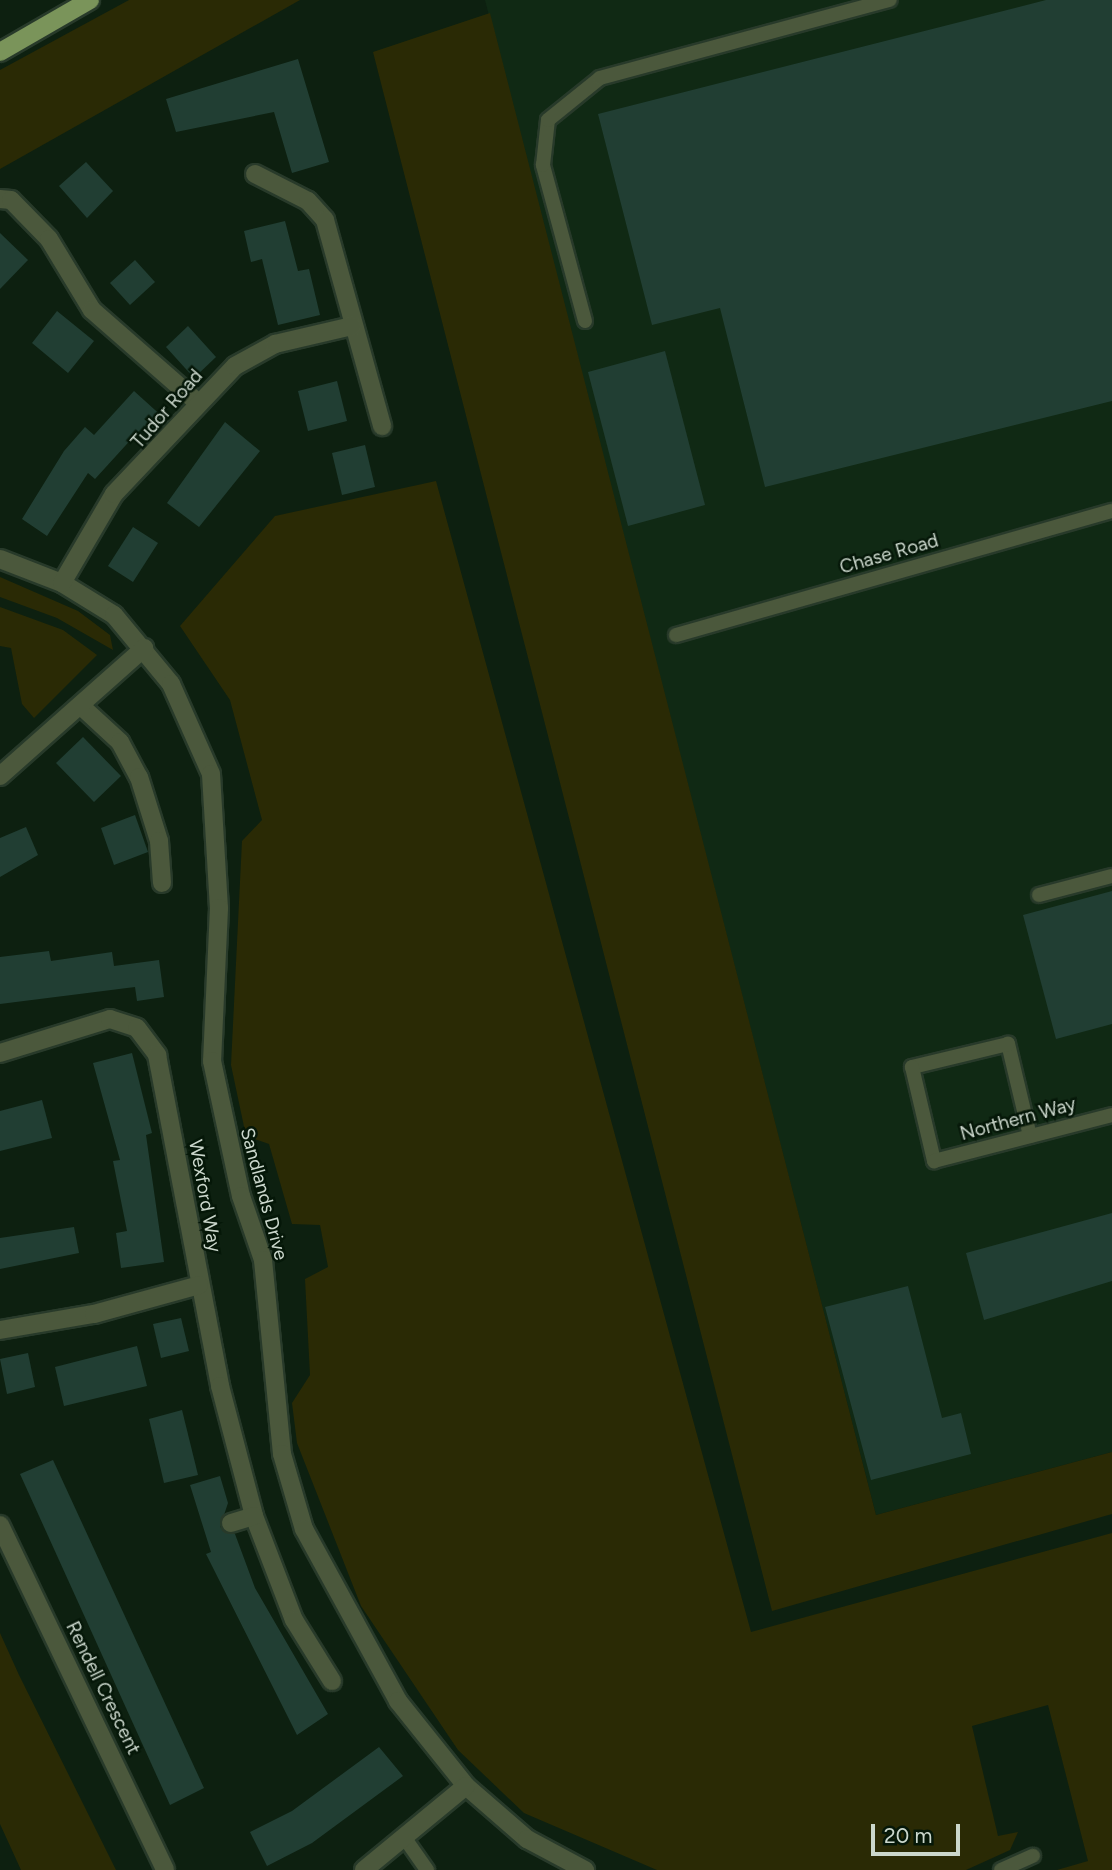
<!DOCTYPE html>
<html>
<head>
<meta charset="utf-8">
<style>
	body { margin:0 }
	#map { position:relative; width:1112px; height:1870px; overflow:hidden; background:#0d2010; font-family:Figtree,sans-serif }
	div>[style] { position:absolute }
	.built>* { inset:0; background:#102914 }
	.green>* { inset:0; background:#2a2a05 }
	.building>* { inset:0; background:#213e33 }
	.roads { filter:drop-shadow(2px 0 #283a2a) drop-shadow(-2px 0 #283a2a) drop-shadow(0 2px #283a2a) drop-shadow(0 -2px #283a2a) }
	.service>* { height:14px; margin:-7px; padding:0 7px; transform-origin:7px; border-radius:7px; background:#4b583c }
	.minor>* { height:18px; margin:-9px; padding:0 9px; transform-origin:9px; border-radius:9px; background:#4b583c }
	.primary>* { height:18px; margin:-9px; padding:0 9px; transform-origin:9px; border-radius:9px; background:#7a945a }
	span { translate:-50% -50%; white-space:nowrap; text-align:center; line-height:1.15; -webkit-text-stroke:5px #051708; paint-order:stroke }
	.street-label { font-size:19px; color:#cbd7cc }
	.scale { position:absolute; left:871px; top:1824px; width:89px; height:32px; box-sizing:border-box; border:4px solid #cbd7cc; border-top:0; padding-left:9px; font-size:21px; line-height:24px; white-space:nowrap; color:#cbd7cc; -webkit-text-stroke:5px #051708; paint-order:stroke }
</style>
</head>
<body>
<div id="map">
	<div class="built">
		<i style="clip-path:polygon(485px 0,1112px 0,1112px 1452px,876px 1515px)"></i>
	</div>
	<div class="green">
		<i style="clip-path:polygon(129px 0,300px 0,0 169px,0 70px)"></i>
		<i style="clip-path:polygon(490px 13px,876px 1515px,1112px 1452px,1112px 1514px,772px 1611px,373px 52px)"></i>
		<i style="clip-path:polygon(436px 481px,751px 1632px,1112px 1533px,1112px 1870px,1057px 1870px,1088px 1861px,1048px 1705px,972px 1726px,998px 1836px,1018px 1832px,1010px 1850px,966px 1870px,657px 1870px,524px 1813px,458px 1750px,361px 1606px,297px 1443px,292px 1403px,310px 1375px,305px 1279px,328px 1267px,320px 1225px,292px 1224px,269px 1144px,246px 1136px,231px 1065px,242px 841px,262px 820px,230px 700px,180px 626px,275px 516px)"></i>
		<i style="clip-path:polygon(0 577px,78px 611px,110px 635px,113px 650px,57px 618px,0 597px)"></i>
		<i style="clip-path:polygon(0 607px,63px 630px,97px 655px,34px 718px,22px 704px,11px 648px,0 646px)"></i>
		<i style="clip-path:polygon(0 1633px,19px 1675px,116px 1870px,21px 1870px,0 1824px)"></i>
	</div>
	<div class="building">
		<i style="clip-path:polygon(1046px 0,1112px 0,1112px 401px,765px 487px,720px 308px,652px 325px,598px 114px)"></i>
		<i style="clip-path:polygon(298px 59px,329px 162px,292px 173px,274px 112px,176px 132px,166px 99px)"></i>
		<i style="clip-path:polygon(86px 162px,113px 191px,87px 218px,59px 186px)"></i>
		<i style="clip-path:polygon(285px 221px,298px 271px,309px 269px,320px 315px,278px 325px,262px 259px,251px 262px,244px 231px)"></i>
		<i style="clip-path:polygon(0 233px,28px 260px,0 289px)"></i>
		<i style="clip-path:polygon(135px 260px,155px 282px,130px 305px,110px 283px)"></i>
		<i style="clip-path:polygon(57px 311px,94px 341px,68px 373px,32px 343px)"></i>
		<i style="clip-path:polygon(188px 326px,216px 357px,194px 378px,166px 347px)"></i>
		<i style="clip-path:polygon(665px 351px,705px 505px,628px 526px,588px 372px)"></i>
		<i style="clip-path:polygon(337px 381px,347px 421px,308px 431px,298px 391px)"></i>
		<i style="clip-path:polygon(134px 391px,165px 419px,145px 442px,136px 434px,95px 479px,88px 473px,47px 536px,22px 519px,64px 451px,85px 427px,94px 435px)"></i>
		<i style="clip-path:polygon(225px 422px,260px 451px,199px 527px,167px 503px)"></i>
		<i style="clip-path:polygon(365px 445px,375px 487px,342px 495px,332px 453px)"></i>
		<i style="clip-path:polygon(133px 527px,158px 543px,133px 582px,108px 566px)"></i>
		<i style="clip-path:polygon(83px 737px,121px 776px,94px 802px,56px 763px)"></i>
		<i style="clip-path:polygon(135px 815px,148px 852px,114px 865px,101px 828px)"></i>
		<i style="clip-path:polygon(26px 827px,38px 855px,0 877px,0 838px)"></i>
		<i style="clip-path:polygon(1112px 891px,1112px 1024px,1056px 1039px,1023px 915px)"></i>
		<i style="clip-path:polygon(49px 951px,51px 961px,112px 952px,114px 966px,159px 960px,164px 997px,137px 1001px,135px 987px,0 1004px,0 957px)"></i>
		<i style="clip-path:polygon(132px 1053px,152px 1133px,146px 1135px,164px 1262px,121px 1268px,116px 1233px,127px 1231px,113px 1161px,120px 1160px,93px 1063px)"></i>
		<i style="clip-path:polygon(42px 1100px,52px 1138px,0 1151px,0 1111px)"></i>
		<i style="clip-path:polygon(1112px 1213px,1112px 1281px,984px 1320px,966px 1253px)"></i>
		<i style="clip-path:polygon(74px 1227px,79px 1253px,0 1269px,0 1238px)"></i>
		<i style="clip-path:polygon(908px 1286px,942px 1418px,961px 1413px,971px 1454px,871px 1480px,825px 1307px)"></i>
		<i style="clip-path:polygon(181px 1318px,189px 1351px,161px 1358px,153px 1324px)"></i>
		<i style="clip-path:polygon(137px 1346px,147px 1386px,64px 1406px,55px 1367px)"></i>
		<i style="clip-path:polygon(28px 1353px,35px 1387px,7px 1394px,0 1359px)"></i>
		<i style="clip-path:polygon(182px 1410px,198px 1475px,164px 1483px,149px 1419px)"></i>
		<i style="clip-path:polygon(53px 1460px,204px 1788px,170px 1805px,20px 1474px)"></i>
		<i style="clip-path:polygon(220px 1476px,228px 1503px,220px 1527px,235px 1534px,255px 1588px,328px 1714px,297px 1735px,206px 1554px,211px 1552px,190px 1485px)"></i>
		<i style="clip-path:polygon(379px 1747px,403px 1776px,312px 1843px,267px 1866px,250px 1832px,292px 1811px)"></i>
	</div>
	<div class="roads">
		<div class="service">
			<i style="left:585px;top:321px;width:162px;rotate:-105.1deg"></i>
			<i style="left:543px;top:165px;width:45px;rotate:-83.7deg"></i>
			<i style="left:548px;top:120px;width:67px;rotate:-38.9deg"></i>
			<i style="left:600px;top:78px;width:300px;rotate:-15.1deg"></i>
			<i style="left:676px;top:635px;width:453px;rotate:-15.9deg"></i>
			<i style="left:1039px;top:895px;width:75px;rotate:-14.6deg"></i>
			<i style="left:1030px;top:1136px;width:95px;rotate:-103.4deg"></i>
			<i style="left:1008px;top:1044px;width:99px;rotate:166.5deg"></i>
			<i style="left:912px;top:1067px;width:97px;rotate:76.8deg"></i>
			<i style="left:934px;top:1161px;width:184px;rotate:-14.5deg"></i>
			<i style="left:406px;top:1840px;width:37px;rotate:55deg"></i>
			<i style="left:1001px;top:1870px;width:35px;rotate:-24deg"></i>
		</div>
		<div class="minor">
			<i style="left:255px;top:174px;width:59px;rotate:27deg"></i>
			<i style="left:308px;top:201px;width:25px;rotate:48deg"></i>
			<i style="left:325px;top:220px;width:214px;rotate:74.5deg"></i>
			<i style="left:0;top:199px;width:11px;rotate:5deg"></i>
			<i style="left:11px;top:200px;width:54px;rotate:45.7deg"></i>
			<i style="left:49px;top:239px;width:83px;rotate:58.8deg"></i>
			<i style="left:92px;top:310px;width:140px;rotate:41.2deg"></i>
			<i style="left:0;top:559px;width:66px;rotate:21.2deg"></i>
			<i style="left:62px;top:583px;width:61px;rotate:31.6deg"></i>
			<i style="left:114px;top:615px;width:89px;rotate:50.4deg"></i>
			<i style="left:171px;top:684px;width:98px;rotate:66deg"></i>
			<i style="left:211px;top:774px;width:134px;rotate:86.6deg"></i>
			<i style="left:219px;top:908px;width:153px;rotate:92.6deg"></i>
			<i style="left:212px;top:1061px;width:138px;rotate:77.9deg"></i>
			<i style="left:241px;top:1196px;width:68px;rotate:71deg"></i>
			<i style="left:263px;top:1260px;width:195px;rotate:84.4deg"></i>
			<i style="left:282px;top:1454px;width:78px;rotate:73.7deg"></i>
			<i style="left:304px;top:1529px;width:196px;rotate:61.3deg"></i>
			<i style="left:398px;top:1701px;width:109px;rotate:51.3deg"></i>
			<i style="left:466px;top:1786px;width:81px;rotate:41deg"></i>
			<i style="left:527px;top:1839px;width:66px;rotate:28.1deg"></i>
			<i style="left:62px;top:583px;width:103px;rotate:-59.7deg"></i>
			<i style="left:114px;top:494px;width:176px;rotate:-46.6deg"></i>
			<i style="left:235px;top:366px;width:46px;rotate:-28.8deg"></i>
			<i style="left:275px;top:344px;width:79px;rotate:-13.2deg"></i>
			<i style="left:81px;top:706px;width:53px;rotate:42.7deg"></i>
			<i style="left:120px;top:742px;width:40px;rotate:62deg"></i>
			<i style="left:139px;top:777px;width:67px;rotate:72.6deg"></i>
			<i style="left:159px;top:841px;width:42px;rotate:85.9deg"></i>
			<i style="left:0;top:776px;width:193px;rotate:-41.6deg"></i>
			<i style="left:0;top:1053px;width:115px;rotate:-17.2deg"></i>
			<i style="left:110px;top:1019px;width:28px;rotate:18deg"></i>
			<i style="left:137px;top:1028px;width:34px;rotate:53deg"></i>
			<i style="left:157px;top:1055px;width:337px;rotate:79.2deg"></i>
			<i style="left:220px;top:1386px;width:134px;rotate:75.3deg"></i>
			<i style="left:254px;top:1516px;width:111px;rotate:69deg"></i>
			<i style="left:294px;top:1620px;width:72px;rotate:58.1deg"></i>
			<i style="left:0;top:1330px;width:95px;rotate:-9.7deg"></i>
			<i style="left:94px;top:1314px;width:109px;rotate:-15.4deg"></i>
			<i style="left:231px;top:1523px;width:24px;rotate:-17deg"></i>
			<i style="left:0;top:1525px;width:382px;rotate:64.4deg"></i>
			<i style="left:364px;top:1870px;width:132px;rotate:-39.5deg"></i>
		</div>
		<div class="primary">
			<i style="left:0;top:52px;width:104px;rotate:-30deg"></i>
		</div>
	</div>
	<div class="street-label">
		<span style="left:167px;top:409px;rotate:-49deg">Tudor Road</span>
		<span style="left:889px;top:554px;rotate:-16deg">Chase Road</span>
		<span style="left:1018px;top:1119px;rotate:-15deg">Northern Way</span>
		<span style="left:264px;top:1194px;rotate:75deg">Sandlands Drive</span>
		<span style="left:205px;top:1196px;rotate:80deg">Wexford Way</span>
		<span style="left:103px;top:1688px;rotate:64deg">Rendell Crescent</span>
	</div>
	<div class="scale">20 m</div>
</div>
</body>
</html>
